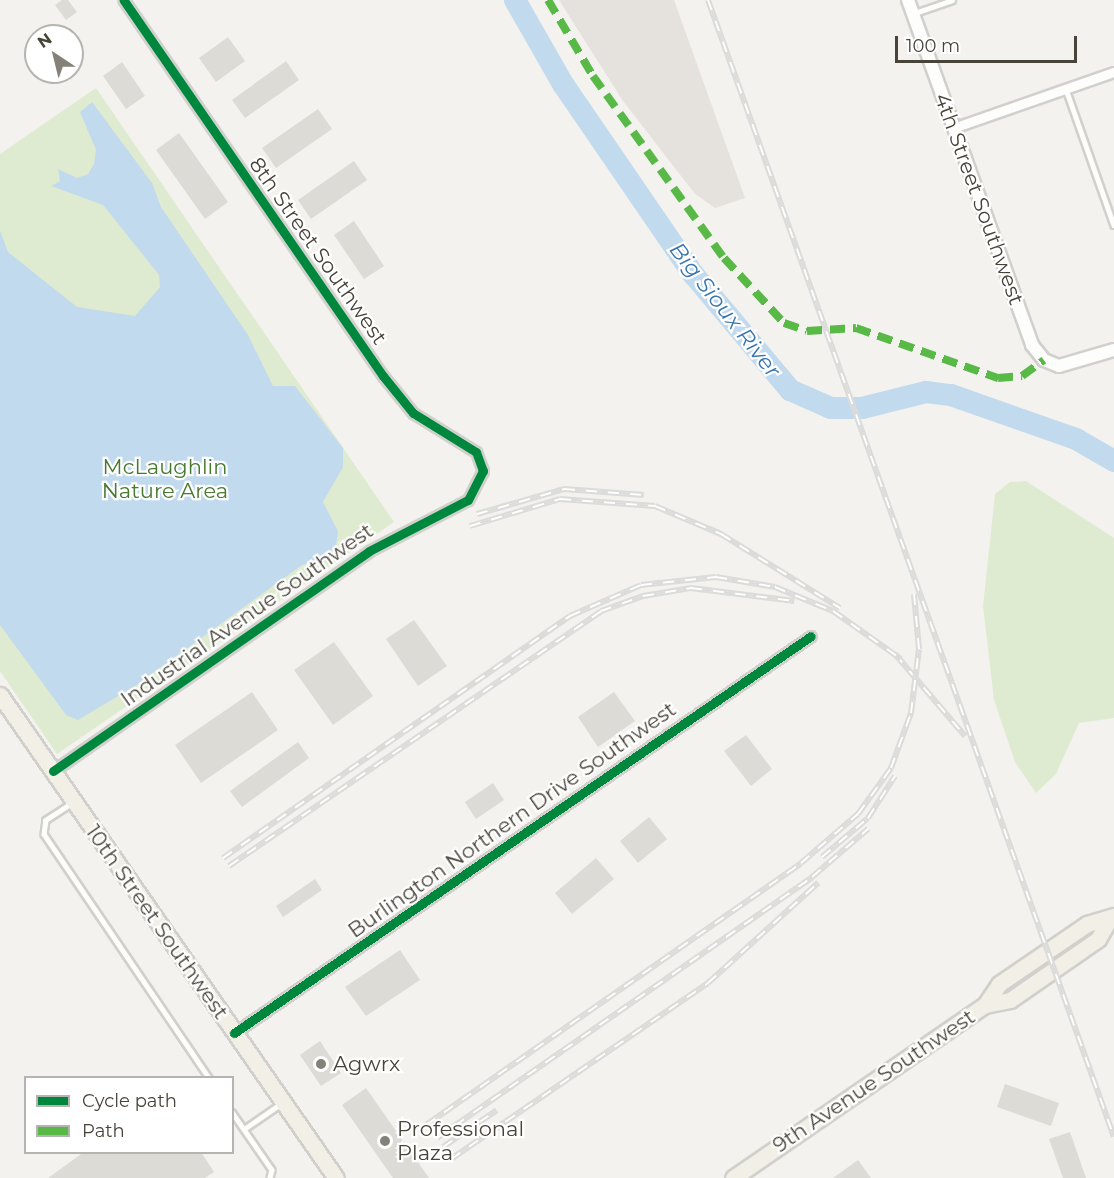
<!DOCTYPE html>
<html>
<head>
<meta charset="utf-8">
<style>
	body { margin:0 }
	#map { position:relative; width:1114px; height:1178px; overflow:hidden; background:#f3f2ee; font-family:Montserrat,sans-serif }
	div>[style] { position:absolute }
	.industrial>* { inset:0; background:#e5e2de }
	.green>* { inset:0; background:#dfebd0 }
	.water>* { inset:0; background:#c2daed }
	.river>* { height:22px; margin:-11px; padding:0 11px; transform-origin:11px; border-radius:11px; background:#c2daed }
	.building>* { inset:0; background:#dddbd6 }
	.roads { filter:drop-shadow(2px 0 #d1d0cc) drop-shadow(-2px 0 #d1d0cc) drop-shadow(0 2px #d1d0cc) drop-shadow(0 -2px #d1d0cc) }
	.service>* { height:4.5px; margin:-2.25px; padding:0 2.25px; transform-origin:2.25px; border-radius:2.25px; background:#fdfdfc }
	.minor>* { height:9px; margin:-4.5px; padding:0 4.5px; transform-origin:4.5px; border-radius:4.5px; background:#fdfdfc }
	.tertiary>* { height:12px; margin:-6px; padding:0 6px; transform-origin:6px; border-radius:6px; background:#fdfdfc }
	.primary>* { height:15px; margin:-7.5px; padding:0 7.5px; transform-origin:7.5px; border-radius:7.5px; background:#f1efe6 }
	.rail>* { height:6px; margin-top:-3px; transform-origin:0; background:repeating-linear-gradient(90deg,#fff 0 11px,#dbdbda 0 22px); box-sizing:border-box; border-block:2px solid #dbdbda }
	.quiet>* { height:8px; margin-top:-4px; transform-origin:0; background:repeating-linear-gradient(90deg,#58b947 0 15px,transparent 0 23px) }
	.cycleway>* { height:9px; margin:-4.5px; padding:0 4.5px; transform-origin:4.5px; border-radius:4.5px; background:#00873e }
	.dots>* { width:16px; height:16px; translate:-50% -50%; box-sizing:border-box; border:3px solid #fff; border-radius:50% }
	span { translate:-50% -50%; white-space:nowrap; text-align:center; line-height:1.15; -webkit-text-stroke:4.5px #fff; paint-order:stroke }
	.street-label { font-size:21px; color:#49443a }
	.park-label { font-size:21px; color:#477930 }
	.poi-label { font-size:21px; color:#49443a }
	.left { translate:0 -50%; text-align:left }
	.water-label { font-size:22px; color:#3876b0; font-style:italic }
	.legend { position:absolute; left:24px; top:1076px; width:210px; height:78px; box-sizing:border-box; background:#fff; border:2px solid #b6b4b0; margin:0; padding:8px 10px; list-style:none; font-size:18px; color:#49443a }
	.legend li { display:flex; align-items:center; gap:12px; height:30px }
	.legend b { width:30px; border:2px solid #b6b4b0 }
	.north { position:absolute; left:24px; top:24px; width:60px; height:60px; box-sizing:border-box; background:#fff; border:2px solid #b6b4b0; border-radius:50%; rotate:325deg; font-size:16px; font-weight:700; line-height:24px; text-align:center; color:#49443a }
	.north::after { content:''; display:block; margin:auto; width:21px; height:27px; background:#848179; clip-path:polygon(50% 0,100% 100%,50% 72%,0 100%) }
	.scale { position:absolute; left:895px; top:36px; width:182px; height:27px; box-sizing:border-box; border:3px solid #49443a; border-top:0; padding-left:8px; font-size:18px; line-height:21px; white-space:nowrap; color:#49443a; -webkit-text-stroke:4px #fff; paint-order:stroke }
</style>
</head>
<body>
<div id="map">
	<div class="industrial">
		<i style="clip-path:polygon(559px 0,674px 0,745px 198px,715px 208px,695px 194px,623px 101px)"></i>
	</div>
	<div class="green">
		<i style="clip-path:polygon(96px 88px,394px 522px,57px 754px,0 671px,0 154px)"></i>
		<i style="clip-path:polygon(1026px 481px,1114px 538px,1114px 718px,1079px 723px,1056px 774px,1036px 793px,1015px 762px,994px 700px,983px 606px,995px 494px,1010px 482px)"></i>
	</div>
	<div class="water">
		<i style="clip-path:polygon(92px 102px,152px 183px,161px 207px,248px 335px,273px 386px,295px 386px,343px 448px,343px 467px,323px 502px,338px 531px,336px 546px,326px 556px,302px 565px,135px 686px,78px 720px,66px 715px,0 625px,0 231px,8px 252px,77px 307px,135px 316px,160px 287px,159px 275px,103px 205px,51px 186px,60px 181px,58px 169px,77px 178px,88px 174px,94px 164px,96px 150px,80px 112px)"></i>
	</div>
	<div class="river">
		<i style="left:515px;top:0;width:97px;rotate:60.3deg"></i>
		<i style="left:563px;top:84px;width:232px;rotate:55.6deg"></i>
		<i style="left:694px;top:275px;width:150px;rotate:50.1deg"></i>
		<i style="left:790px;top:390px;width:45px;rotate:23.7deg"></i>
		<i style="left:831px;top:408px;width:31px"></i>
		<i style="left:862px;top:408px;width:66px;rotate:-14deg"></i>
		<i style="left:926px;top:392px;width:25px;rotate:7deg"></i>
		<i style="left:951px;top:395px;width:133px;rotate:19.4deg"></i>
		<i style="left:1076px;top:439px;width:44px;rotate:30.1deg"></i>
	</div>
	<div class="building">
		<i style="clip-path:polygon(62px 0,68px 0,77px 12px,66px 20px,55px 5px)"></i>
		<i style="clip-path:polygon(228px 37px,245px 61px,216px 82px,199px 58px)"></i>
		<i style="clip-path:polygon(286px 61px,299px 80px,245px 118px,232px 100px)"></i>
		<i style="clip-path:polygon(122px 62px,145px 96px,126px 109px,103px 76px)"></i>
		<i style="clip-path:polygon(318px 109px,332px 129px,276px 168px,262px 148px)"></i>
		<i style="clip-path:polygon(179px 133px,228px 202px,205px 219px,156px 150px)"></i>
		<i style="clip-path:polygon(354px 161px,367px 180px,311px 219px,298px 200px)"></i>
		<i style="clip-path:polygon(354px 221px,384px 266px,364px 279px,334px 235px)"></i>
		<i style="clip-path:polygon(414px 620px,447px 666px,418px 686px,386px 639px)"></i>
		<i style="clip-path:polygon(334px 642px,373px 696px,333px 725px,294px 670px)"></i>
		<i style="clip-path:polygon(252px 692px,278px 730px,201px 783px,175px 745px)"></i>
		<i style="clip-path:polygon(614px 692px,635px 721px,598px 747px,578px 717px)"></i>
		<i style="clip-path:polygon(746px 735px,772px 769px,751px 786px,724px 751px)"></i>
		<i style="clip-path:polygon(298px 742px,309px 758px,242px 807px,230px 791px)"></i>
		<i style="clip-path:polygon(493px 783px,504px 800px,476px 819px,465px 802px)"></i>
		<i style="clip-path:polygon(649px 817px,667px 839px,638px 863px,620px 841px)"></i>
		<i style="clip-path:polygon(596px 858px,614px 879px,572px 914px,555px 893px)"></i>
		<i style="clip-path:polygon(315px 879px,322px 890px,283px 917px,276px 906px)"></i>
		<i style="clip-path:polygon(400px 950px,420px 980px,366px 1016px,345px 987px)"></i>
		<i style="clip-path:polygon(320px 1041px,341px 1073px,321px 1086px,300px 1055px)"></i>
		<i style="clip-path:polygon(1005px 1084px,1059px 1103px,1051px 1126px,997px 1107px)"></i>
		<i style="clip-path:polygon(366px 1088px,429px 1178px,393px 1178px,342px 1105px)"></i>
		<i style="clip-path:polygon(1070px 1132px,1086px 1178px,1063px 1178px,1049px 1139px)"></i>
		<i style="clip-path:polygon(84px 1152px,201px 1152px,214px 1172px,205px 1178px,48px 1178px)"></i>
		<i style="clip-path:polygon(858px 1160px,871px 1178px,833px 1178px)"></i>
	</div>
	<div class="roads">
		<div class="service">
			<i style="left:915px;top:13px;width:39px;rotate:-19deg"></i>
			<i style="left:1066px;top:89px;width:144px;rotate:70.6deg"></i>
			<i style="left:71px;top:804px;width:30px;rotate:147deg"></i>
			<i style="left:46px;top:820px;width:14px;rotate:98deg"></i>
			<i style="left:44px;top:834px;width:295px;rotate:55.9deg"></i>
			<i style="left:232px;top:1112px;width:70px;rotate:55.4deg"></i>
			<i style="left:272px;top:1170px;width:8px;rotate:104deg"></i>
			<i style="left:244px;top:1129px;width:46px;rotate:-34.4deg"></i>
		</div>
		<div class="minor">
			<i style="left:953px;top:128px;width:170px;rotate:-19.2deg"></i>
			<i style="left:53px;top:771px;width:385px;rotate:-34.8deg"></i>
			<i style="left:369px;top:551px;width:111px;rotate:-27.3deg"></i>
			<i style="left:468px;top:500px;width:33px;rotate:-63deg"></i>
			<i style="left:483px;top:471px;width:20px;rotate:-110deg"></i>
			<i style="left:476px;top:452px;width:74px;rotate:-148.2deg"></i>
			<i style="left:413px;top:413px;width:48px;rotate:-129deg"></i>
			<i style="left:383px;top:376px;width:457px;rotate:-124.6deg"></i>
			<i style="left:234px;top:1033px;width:700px;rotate:-34.53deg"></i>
		</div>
		<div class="tertiary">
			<i style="left:908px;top:0;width:367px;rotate:70.2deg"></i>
			<i style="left:1032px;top:345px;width:19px;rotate:51deg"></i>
			<i style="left:1044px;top:360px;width:16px;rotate:22deg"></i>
			<i style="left:1059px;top:366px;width:57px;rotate:-16.2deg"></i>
		</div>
		<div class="primary">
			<i style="left:0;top:695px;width:588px;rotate:55.18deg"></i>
			<i style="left:985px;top:1005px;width:25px;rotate:-11deg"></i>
			<i style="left:1010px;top:1000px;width:107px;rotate:-34.7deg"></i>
			<i style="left:1098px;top:939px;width:22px;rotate:-60deg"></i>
			<i style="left:733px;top:1178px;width:306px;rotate:-34.5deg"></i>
			<i style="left:985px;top:1005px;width:25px;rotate:-56deg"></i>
			<i style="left:999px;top:984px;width:107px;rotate:-34.3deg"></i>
			<i style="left:1087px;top:924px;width:28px;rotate:-17deg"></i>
		</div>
	</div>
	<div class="rail">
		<i style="left:708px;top:0;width:1207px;rotate:70.35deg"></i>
		<i style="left:477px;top:514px;width:91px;rotate:-16deg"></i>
		<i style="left:564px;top:489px;width:80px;rotate:4.3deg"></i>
		<i style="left:470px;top:526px;width:94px;rotate:-16.7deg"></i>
		<i style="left:560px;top:499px;width:95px;rotate:4.2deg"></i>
		<i style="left:655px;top:506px;width:72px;rotate:23deg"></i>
		<i style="left:721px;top:534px;width:140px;rotate:31.9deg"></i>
		<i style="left:895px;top:654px;width:108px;rotate:49.5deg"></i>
		<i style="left:822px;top:857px;width:60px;rotate:-40.3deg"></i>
		<i style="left:868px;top:818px;width:50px;rotate:-57.3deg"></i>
		<i style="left:223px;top:858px;width:423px;rotate:-34.9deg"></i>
		<i style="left:570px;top:616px;width:77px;rotate:-23.6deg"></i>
		<i style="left:641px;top:585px;width:75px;rotate:-6.1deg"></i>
		<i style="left:716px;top:577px;width:60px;rotate:9.6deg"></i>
		<i style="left:775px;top:587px;width:63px;rotate:22.5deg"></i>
		<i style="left:833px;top:611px;width:83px;rotate:35.2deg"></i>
		<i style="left:229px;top:866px;width:451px;rotate:-34.4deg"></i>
		<i style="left:601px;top:611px;width:45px;rotate:-19.7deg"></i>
		<i style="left:643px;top:596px;width:49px;rotate:-9.5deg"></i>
		<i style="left:691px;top:588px;width:104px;rotate:7.2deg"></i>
		<i style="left:426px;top:1125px;width:457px;rotate:-34.9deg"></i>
		<i style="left:801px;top:863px;width:75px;rotate:-40.7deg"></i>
		<i style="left:858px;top:814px;width:57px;rotate:-54.3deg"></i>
		<i style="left:891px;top:768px;width:59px;rotate:-70deg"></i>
		<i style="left:911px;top:713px;width:64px;rotate:-82.9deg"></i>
		<i style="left:919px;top:649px;width:55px;rotate:-95.2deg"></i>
		<i style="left:437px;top:1138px;width:457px;rotate:-34.8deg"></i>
		<i style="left:812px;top:877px;width:74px;rotate:-40.6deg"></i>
		<i style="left:443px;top:1147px;width:65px;rotate:-34.4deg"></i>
		<i style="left:451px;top:1159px;width:311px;rotate:-34.4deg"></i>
		<i style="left:708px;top:983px;width:149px;rotate:-42.3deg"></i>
	</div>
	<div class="quiet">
		<i style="left:548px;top:0;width:88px;rotate:59.4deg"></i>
		<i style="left:593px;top:76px;width:224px;rotate:54.3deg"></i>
		<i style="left:724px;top:258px;width:88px;rotate:47.3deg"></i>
		<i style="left:784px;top:323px;width:24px;rotate:19deg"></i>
		<i style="left:807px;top:331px;width:49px;rotate:-3.5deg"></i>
		<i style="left:856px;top:328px;width:151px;rotate:19.4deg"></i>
		<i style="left:998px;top:378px;width:24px;rotate:-5deg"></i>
		<i style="left:1022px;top:376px;width:27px;rotate:-36deg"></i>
	</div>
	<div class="cycleway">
		<i style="left:53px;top:771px;width:385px;rotate:-34.8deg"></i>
		<i style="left:369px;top:551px;width:111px;rotate:-27.3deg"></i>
		<i style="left:468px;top:500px;width:33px;rotate:-63deg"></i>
		<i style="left:483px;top:471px;width:20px;rotate:-110deg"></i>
		<i style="left:476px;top:452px;width:74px;rotate:-148.2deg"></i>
		<i style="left:413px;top:413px;width:48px;rotate:-129deg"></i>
		<i style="left:383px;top:376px;width:457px;rotate:-124.6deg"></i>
		<i style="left:234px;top:1033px;width:700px;rotate:-34.53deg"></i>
	</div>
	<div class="dots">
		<i style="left:321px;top:1064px;background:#848179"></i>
		<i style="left:385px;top:1141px;background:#848179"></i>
	</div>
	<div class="street-label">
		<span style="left:979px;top:199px;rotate:70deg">4th Street Southwest</span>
		<span style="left:318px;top:251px;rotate:55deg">8th Street Southwest</span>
		<span style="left:247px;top:615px;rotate:-35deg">Industrial Avenue Southwest</span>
		<span style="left:512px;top:820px;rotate:-35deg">Burlington Northern Drive Southwest</span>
		<span style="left:157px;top:922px;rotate:55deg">10th Street Southwest</span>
		<span style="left:874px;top:1081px;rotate:-34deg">9th Avenue Southwest</span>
	</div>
	<div class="park-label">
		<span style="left:165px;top:479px">McLaughlin<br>Nature Area</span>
	</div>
	<div class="poi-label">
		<span class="left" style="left:333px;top:1064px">Agwrx</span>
		<span class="left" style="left:397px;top:1141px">Professional<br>Plaza</span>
	</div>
	<div class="water-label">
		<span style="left:725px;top:310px;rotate:52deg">Big Sioux River</span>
	</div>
	<ul class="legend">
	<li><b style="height:8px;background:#00873e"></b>Cycle path</li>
	<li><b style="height:8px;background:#58b947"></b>Path</li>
	</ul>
	<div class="north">N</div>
	<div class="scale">100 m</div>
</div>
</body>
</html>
